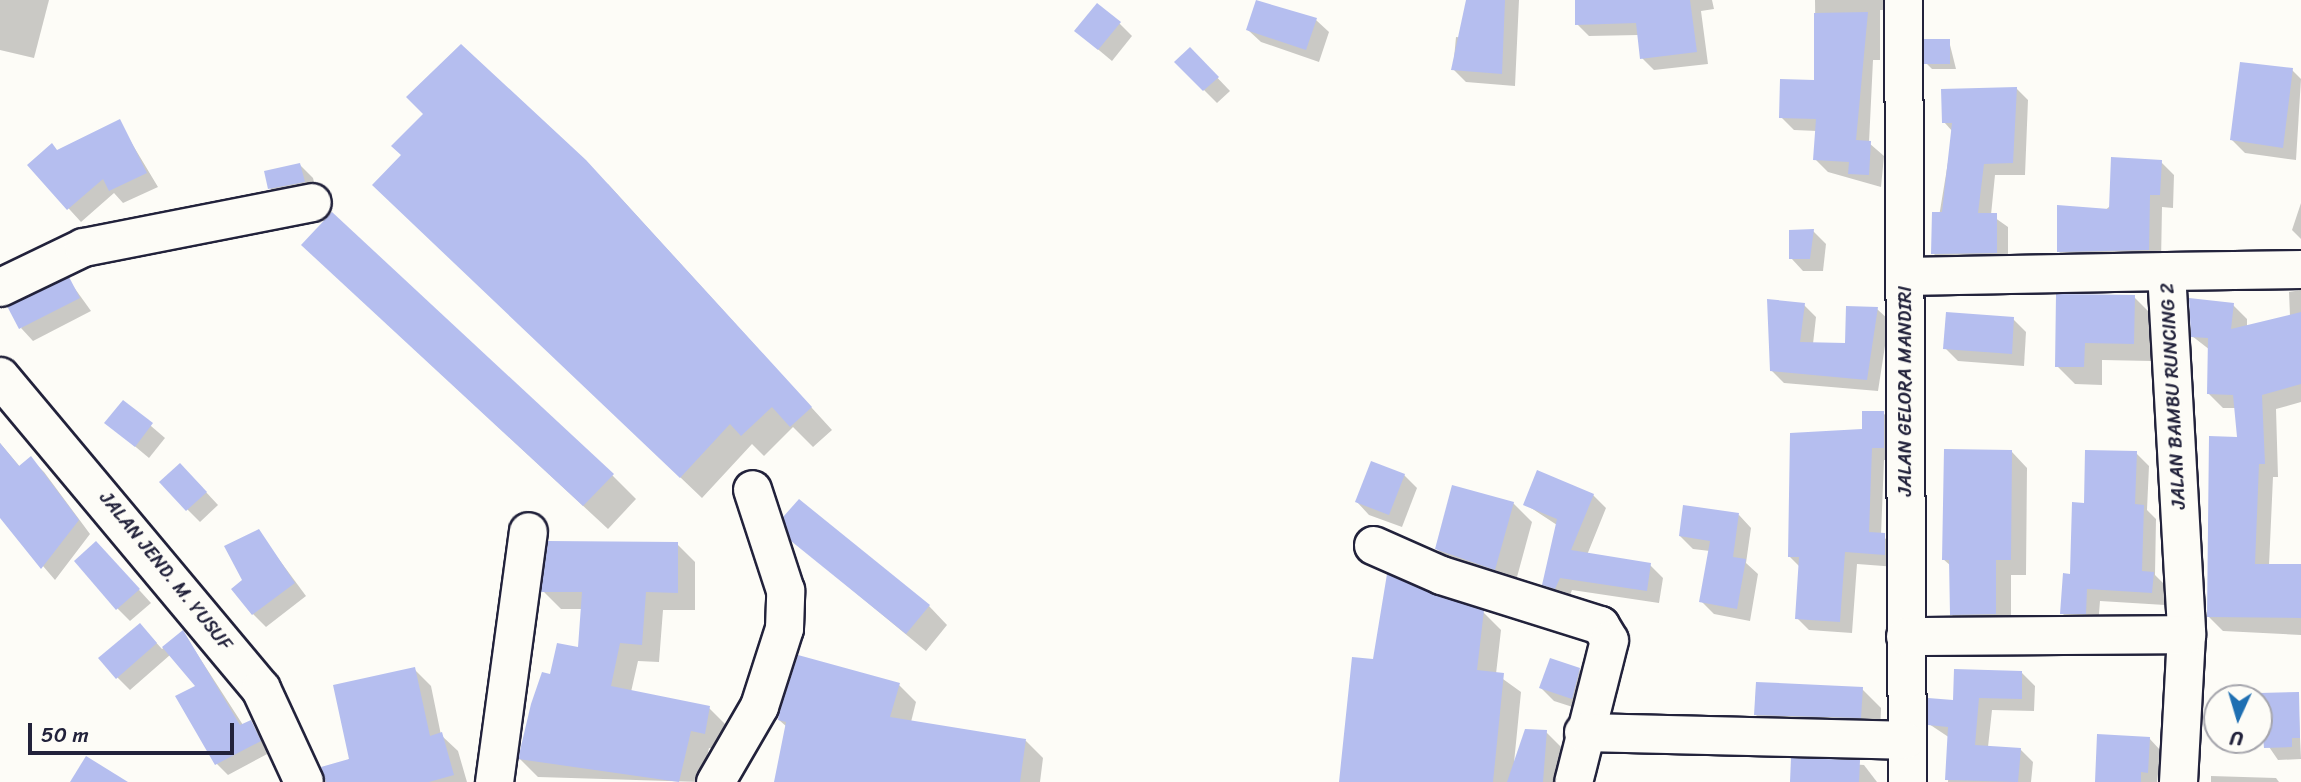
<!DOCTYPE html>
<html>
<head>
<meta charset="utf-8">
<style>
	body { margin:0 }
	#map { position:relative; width:2301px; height:782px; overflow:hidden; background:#fdfcf7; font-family:Sriracha,sans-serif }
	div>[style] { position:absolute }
	.shadow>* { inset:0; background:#0003 }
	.building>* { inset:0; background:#b5beef }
	.roads { filter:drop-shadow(2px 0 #22223b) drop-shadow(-2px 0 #22223b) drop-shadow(0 2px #22223b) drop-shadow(0 -2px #22223b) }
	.minor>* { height:37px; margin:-18.5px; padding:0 18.5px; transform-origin:18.5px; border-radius:18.5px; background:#fdfcf7 }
	.highway>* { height:38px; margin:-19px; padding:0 19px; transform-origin:19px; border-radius:19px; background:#fdfcf7 }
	span { translate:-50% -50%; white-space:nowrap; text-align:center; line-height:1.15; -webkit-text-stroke:5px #fdfcf7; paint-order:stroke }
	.street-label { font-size:19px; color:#22223b }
	.north { position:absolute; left:2203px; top:684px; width:70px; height:70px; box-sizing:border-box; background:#fdfcf7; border:2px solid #a5a5ac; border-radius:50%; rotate:184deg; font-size:19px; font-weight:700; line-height:28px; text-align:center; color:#22223b }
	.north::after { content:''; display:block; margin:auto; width:24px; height:32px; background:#1f6fb2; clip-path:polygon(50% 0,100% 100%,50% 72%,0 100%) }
	.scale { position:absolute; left:28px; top:723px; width:206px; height:32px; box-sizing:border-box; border:4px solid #22223b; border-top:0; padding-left:9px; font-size:21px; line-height:24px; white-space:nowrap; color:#22223b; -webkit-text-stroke:5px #fdfcf7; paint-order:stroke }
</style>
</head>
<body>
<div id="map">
	<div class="shadow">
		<i style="clip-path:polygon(0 0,49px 0,34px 58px,0 50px)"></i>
		<i style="clip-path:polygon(1468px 0,1519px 0,1515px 86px,1466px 82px,1453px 69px,1456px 37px,1465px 38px)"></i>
		<i style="clip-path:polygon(1577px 0,1712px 0,1714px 9px,1701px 11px,1708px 64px,1654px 70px,1642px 58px,1639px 35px,1589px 36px,1577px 24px)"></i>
		<i style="clip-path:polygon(1815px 0,1889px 0,1889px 10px,1880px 10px,1880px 60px,1873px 60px,1869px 143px,1884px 156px,1881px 187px,1828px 172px,1815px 159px,1817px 131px,1794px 130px,1781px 117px,1816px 82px)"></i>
		<i style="clip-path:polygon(1316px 20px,1329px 32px,1319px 62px,1261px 42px,1248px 30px)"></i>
		<i style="clip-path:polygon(1119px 23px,1132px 36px,1112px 61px,1076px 31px)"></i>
		<i style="clip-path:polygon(1949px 41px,1956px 69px,1932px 69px,1926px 63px)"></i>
		<i style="clip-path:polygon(1190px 49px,1230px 91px,1217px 103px,1176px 62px)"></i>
		<i style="clip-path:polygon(2292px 70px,2301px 79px,2296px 160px,2245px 153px,2232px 140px)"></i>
		<i style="clip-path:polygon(2016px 88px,2028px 100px,2025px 175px,1995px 175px,1991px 215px,2008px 227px,2008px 265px,1945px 265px,1933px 253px,1953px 132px,1944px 122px)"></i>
		<i style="clip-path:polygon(425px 114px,608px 184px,832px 430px,813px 447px,793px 427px,764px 456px,752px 444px,702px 498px,396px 206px,403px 156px)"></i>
		<i style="clip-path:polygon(119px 122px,158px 187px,123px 203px,114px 193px,81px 222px,29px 165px)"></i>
		<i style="clip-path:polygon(2161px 162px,2174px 175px,2173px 208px,2162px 207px,2161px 263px,2071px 264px,2058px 251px)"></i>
		<i style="clip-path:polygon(300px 165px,313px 178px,317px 195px,282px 201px,270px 188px)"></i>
		<i style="clip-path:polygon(2301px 203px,2301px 239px,2292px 230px)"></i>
		<i style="clip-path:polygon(1813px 231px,1826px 244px,1823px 271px,1803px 271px,1791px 258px)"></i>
		<i style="clip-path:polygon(328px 269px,612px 475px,636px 499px,608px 529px)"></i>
		<i style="clip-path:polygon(68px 279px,91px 311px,33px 341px,21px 328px)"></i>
		<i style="clip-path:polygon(2301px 290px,2301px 402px,2276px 409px,2278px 477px,2273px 477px,2269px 566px,2301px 566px,2301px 635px,2223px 631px,2209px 617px,2239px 438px,2236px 408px,2223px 408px,2209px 394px,2210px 350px,2192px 336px,2233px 305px,2247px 319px,2247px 327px,2290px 316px,2289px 292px)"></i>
		<i style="clip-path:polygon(2134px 297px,2152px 315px,2151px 361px,2102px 360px,2102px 385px,2075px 384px,2057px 366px)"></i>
		<i style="clip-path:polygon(1804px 305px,1816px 317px,1813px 344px,1847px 344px,1877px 309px,1889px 320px,1878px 391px,1784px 383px,1772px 371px)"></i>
		<i style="clip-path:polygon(2013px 319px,2026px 332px,2024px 366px,1958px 361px,1945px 348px)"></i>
		<i style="clip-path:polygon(123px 402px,165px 438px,149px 458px,107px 423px)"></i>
		<i style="clip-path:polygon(1883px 413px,1896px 425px,1896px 460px,1884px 460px,1881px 535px,1896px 547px,1897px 567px,1857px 564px,1852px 633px,1809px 630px,1797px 618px,1800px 567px,1789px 556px,1864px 431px)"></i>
		<i style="clip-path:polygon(0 443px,21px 468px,31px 459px,44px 472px,90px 534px,55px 580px,0 516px)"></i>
		<i style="clip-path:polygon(2012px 452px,2027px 468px,2026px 575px,2011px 575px,2011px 629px,1967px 630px,1951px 614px,1951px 566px,1943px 559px)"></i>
		<i style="clip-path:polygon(2136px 453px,2149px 466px,2147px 510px,2156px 519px,2155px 575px,2166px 586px,2165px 605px,2100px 601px,2098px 626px,2075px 626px,2062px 613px,2086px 504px)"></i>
		<i style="clip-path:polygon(1404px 475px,1417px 488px,1402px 527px,1369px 515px,1357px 502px)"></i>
		<i style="clip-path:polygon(193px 478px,218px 505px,200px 522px,187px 509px)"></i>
		<i style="clip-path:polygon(1593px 495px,1606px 508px,1587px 555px,1650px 565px,1663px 578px,1659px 603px,1572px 590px,1568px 601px,1544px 584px,1557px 525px,1525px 504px)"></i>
		<i style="clip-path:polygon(1513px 503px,1532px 522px,1514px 588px,1456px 568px,1437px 549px)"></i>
		<i style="clip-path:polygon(1739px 515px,1751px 528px,1746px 563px,1758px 574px,1750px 621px,1714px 614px,1701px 601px,1710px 551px,1693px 549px,1680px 536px)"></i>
		<i style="clip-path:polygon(258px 531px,306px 596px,266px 627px,253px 614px,244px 581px)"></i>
		<i style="clip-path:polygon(792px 540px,929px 606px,947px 625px,926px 651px)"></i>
		<i style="clip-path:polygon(677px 544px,695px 562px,695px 610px,663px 610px,659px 662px,638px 661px,631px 692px,709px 708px,727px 726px,722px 751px,709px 748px,701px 782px,538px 777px,520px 759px,552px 676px,580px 649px,582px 609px,561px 609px,543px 591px)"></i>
		<i style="clip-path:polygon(109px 557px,151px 603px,130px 621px,117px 608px)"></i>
		<i style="clip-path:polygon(1483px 612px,1501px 630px,1496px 674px,1521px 692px,1514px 763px,1546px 732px,1563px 749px,1561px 782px,1341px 782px,1374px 661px)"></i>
		<i style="clip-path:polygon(183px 632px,243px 725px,250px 722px,271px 752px,228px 775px,216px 763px,197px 686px,170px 655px,130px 690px,117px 677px,152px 638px,162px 649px)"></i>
		<i style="clip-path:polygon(414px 669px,431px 686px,441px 735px,458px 751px,467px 782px,332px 782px)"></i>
		<i style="clip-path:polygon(1579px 670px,1592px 683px,1585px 711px,1554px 701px,1541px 688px)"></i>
		<i style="clip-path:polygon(2022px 673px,2035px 686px,2034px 711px,1992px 710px,1988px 747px,2020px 749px,2033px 762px,2031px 782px,1948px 782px,1950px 738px,1929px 724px,1955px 702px)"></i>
		<i style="clip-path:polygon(899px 685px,916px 702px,911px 722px,1026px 741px,1043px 758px,1040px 782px,776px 782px,787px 727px,779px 720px)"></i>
		<i style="clip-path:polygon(1862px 689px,1881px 708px,1880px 736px,1775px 734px,1756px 715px)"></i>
		<i style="clip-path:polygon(2298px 694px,2301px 759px,2278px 760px,2265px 741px,2232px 740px,2259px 740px,2259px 698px,2219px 695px)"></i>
		<i style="clip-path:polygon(2149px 738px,2161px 751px,2157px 782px,2097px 782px)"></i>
		<i style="clip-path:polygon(1793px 760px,1864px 765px,1877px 782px,1793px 782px)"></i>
		<i style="clip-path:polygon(2211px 776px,2276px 778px,2279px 782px,2211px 782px)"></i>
	</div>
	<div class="building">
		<i style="clip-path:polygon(1256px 0,1317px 18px,1306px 50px,1246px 30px)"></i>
		<i style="clip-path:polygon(1466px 0,1505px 0,1502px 74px,1451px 70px)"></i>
		<i style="clip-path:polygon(1575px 0,1690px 0,1697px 52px,1640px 59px,1636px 23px,1575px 25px)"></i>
		<i style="clip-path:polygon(1097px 3px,1121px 22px,1098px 50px,1074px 31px)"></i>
		<i style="clip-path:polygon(1868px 12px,1856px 140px,1871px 141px,1869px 175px,1848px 174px,1849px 162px,1813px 160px,1816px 119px,1779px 118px,1780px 79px,1814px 80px,1814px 13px)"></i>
		<i style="clip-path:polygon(1924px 39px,1950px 39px,1950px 64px,1924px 64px)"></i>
		<i style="clip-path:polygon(461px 44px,586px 160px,812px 407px,790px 427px,772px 407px,741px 436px,730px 424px,680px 478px,372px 185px,401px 155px,391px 146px,423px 114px,406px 97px)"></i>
		<i style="clip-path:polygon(1190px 47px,1219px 77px,1203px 91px,1174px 62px)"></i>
		<i style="clip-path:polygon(2240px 62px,2293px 68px,2283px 148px,2230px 140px)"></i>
		<i style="clip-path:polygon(2017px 87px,2013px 163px,1984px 164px,1978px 213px,1997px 213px,1997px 253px,1931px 254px,1932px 212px,1942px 212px,1952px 123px,1942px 123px,1941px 89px)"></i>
		<i style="clip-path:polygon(120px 119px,147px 173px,109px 191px,103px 179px,67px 210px,27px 165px,52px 143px,57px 150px)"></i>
		<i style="clip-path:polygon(2111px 157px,2162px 160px,2160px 195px,2150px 195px,2149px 250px,2057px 252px,2057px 205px,2109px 209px)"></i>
		<i style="clip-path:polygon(300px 163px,305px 182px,268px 189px,264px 171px)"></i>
		<i style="clip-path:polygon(332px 212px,614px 474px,583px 506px,301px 245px)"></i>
		<i style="clip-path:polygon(1814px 229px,1810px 259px,1789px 259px,1789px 230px)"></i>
		<i style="clip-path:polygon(69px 277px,80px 298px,19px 329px,7px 306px)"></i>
		<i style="clip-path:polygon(2056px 294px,2135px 295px,2134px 344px,2085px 343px,2084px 367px,2055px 367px)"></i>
		<i style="clip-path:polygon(2189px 298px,2234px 303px,2231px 329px,2301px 312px,2301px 384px,2262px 395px,2265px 464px,2259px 464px,2255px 564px,2301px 564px,2301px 618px,2207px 617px,2209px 436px,2237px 437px,2233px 395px,2207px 394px,2208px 338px,2191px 337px)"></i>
		<i style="clip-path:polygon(1767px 299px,1805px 303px,1800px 342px,1845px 343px,1846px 306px,1878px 307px,1867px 380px,1770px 371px)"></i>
		<i style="clip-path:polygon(1946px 312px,2014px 317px,2012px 354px,1943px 349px)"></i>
		<i style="clip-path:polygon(123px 400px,153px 423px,135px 447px,104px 423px)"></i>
		<i style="clip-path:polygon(1862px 411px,1884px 411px,1884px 448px,1872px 448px,1869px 532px,1885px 533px,1885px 555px,1845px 552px,1840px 622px,1795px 619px,1799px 557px,1788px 557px,1790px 433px,1862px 429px)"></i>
		<i style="clip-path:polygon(0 443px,19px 466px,31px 456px,79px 520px,41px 569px,0 518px)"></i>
		<i style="clip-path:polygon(1944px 449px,2012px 450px,2011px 560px,1996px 560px,1996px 614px,1950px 615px,1949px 560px,1942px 560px)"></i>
		<i style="clip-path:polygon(2085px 450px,2137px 451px,2135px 504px,2144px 505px,2142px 571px,2154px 572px,2152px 593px,2087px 589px,2086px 614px,2060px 614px,2063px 573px,2070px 574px,2072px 502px,2084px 503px)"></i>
		<i style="clip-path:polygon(1371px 461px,1405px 474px,1389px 515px,1355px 502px)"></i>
		<i style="clip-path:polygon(180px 463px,207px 492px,186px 511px,159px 482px)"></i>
		<i style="clip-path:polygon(1537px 470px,1594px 494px,1571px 550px,1651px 563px,1647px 591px,1560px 578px,1555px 589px,1542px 585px,1557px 519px,1523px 505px)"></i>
		<i style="clip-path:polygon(1452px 485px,1514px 502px,1495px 570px,1435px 549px)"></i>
		<i style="clip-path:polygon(799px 499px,930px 605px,906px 634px,791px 541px,783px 517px)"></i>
		<i style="clip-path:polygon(1683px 505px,1739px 513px,1733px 557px,1746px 559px,1737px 609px,1699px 602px,1710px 541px,1679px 536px)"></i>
		<i style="clip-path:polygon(259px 529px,295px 583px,252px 615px,231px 589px,242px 580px,224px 546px)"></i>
		<i style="clip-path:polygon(96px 541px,140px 589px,116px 610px,74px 561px)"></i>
		<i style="clip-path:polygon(548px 541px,678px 542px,678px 593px,646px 592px,642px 645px,620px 643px,611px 686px,710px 706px,705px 734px,691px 731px,679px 782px,518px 759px,531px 704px,542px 672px,550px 674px,557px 643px,578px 647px,582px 592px,541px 592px)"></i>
		<i style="clip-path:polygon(1387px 574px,1484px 610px,1477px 670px,1504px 673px,1493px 782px,1339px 782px,1352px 657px,1373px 659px)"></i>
		<i style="clip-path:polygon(140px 623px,157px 643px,116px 679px,98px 658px)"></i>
		<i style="clip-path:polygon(183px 630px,240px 725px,251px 720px,261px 741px,215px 765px,175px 696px,195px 686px,162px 647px)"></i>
		<i style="clip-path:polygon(798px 655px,900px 683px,890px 717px,1026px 739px,1020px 782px,774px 782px,786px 722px,778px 720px,779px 713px)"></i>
		<i style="clip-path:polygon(1550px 658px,1580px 668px,1572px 699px,1539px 688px)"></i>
		<i style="clip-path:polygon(415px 667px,430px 736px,442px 732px,454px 775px,429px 782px,326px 782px,321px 767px,349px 759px,333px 685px)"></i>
		<i style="clip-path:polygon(1954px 669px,2022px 671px,2022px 699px,1979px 698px,1975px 745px,2021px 748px,2018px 782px,1945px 780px,1948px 727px,1928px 725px,1928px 698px,1953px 700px)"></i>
		<i style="clip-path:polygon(1756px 682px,1863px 687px,1861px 718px,1754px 715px)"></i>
		<i style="clip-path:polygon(2299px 692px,2300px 738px,2292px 738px,2292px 747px,2264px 748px,2259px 693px)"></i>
		<i style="clip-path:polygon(1525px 729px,1547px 730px,1543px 782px,1507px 782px)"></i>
		<i style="clip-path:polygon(2097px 734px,2150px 737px,2148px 773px,2141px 772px,2141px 782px,2095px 782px)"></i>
		<i style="clip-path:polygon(86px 756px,128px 782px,70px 782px)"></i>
		<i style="clip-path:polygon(1791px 758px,1860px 760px,1859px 782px,1790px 782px)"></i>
	</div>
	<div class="roads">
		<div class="minor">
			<i style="left:1903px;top:0;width:782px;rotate:89.71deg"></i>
			<i style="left:2166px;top:271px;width:135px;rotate:-0.8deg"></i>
			<i style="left:1905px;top:276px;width:261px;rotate:-1.1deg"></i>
			<i style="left:2166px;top:271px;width:364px;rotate:86.8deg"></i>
			<i style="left:2186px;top:634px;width:148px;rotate:93.1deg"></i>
			<i style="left:0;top:287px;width:92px;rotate:-25.7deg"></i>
			<i style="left:83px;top:247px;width:233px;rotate:-11.1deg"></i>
			<i style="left:1373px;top:545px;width:74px;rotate:23.8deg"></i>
			<i style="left:1441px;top:575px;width:167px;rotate:17.5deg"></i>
			<i style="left:1600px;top:625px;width:17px;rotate:59deg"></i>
			<i style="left:1609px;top:640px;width:146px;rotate:104.2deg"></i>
			<i style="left:1905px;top:636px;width:281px;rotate:-0.4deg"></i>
			<i style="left:1583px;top:732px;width:321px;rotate:1.4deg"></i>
			<i style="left:494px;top:782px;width:253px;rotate:-82.3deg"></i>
			<i style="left:715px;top:782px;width:88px;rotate:-59.9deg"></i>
			<i style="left:759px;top:706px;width:82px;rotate:-72.2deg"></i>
			<i style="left:784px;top:628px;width:38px;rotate:-88deg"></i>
			<i style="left:785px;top:590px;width:106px;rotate:-108.1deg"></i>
		</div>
		<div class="highway">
			<i style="left:0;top:377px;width:407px;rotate:50.1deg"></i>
			<i style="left:261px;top:689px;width:102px;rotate:65.2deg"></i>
		</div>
	</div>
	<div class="street-label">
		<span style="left:1905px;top:391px;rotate:-90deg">JALAN GELORA MANDIRI</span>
		<span style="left:2173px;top:396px;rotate:-93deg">JALAN BAMBU RUNCING 2</span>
		<span style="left:166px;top:571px;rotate:51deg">JALAN JEND. M. YUSUF</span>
	</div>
	<div class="north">U</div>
	<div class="scale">50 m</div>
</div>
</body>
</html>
